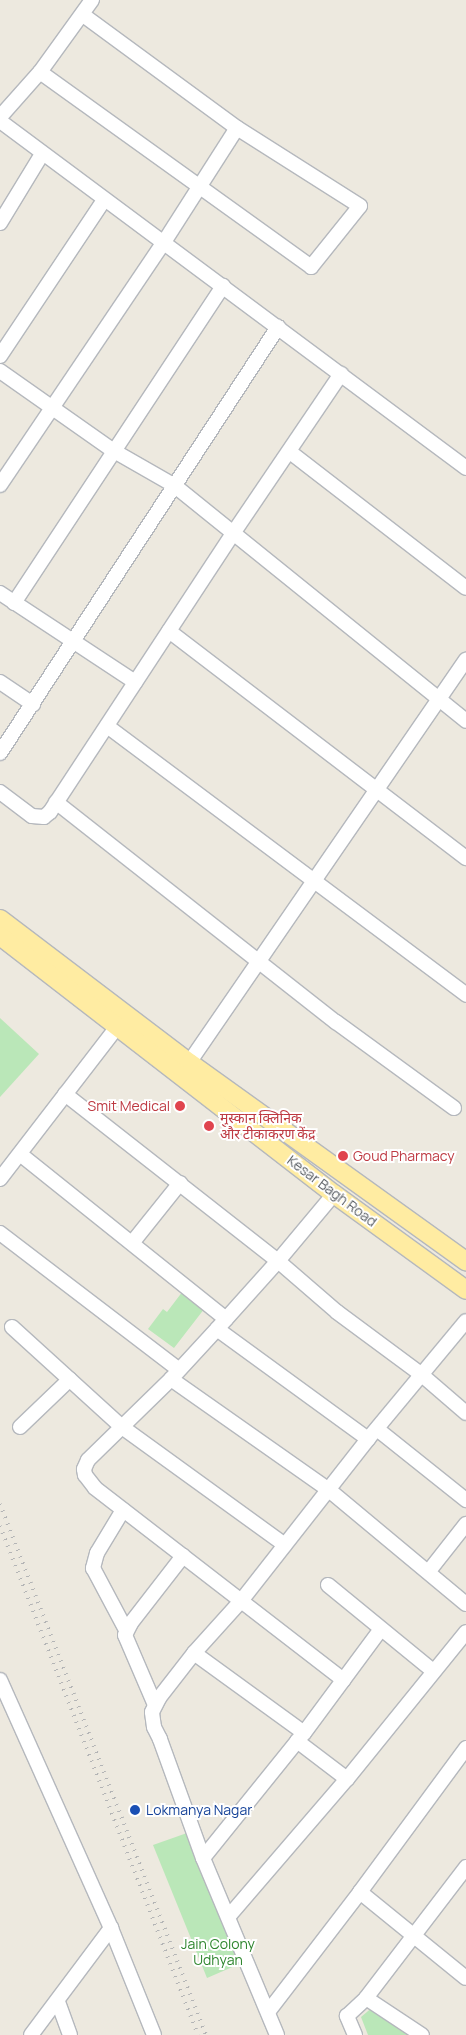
<!DOCTYPE html>
<html>
<head>
<meta charset="utf-8">
<style>
	body { margin:0 }
	#map { position:relative; width:466px; height:2035px; overflow:hidden; background:#ede9df; font-family:Manrope,"Noto Sans Devanagari",sans-serif }
	div>[style] { position:absolute }
	.green>* { inset:0; background:#bae7b8 }
	.roads { filter:drop-shadow(1px 0 #b5b8bd) drop-shadow(-1px 0 #b5b8bd) drop-shadow(0 1px #b5b8bd) drop-shadow(0 -1px #b5b8bd) }
	.minor>* { height:14px; margin:-7px; padding:0 7px; transform-origin:7px; border-radius:7px; background:#fff }
	.major>* { height:18px; margin:-9px; padding:0 9px; transform-origin:9px; border-radius:9px; background:#ffeca2 }
	.rail>* { height:4px; margin-top:-2px; transform-origin:0; background:repeating-linear-gradient(90deg,#b3b4b5 0 1px,transparent 0 7px) }
	.dots>* { width:14px; height:14px; translate:-50% -50%; box-sizing:border-box; border:2px solid #fff; border-radius:50% }
	span { translate:-50% -50%; white-space:nowrap; text-align:center; line-height:1.15; -webkit-text-stroke:4px #fff; paint-order:stroke }
	.health-label { font-size:14px; color:#be3a42 }
	.right { translate:-100% -50%; text-align:right }
	.left { translate:0 -50%; text-align:left }
	.street-label { font-size:14px; color:#585d62 }
	.transit-label { font-size:14px; color:#164399 }
	.park-label { font-size:14px; color:#2d852d }
</style>
</head>
<body>
<div id="map">
	<div class="green">
		<i style="clip-path:polygon(0 1018px,39px 1054px,0 1097px)"></i>
		<i style="clip-path:polygon(186px 1287px,208px 1304px,174px 1348px,148px 1329px,163px 1309px,167px 1312px)"></i>
		<i style="clip-path:polygon(187px 1833px,244px 1962px,207px 1978px,153px 1845px)"></i>
		<i style="clip-path:polygon(374px 2006px,415px 2035px,368px 2035px,361px 2017px)"></i>
	</div>
	<div class="roads">
		<div class="minor">
			<i style="left:40px;top:72px;width:334px;rotate:35.7deg"></i>
			<i style="left:311px;top:267px;width:78px;rotate:-51.2deg"></i>
			<i style="left:360px;top:206px;width:146px;rotate:-147.6deg"></i>
			<i style="left:237px;top:128px;width:192px;rotate:-143.7deg"></i>
			<i style="left:0;top:117px;width:60px;rotate:-48.4deg"></i>
			<i style="left:40px;top:72px;width:89px;rotate:-54.2deg"></i>
			<i style="left:0;top:121px;width:581px;rotate:36.67deg"></i>
			<i style="left:0;top:223px;width:81px;rotate:-58.7deg"></i>
			<i style="left:0;top:356px;width:187px;rotate:-56.3deg"></i>
			<i style="left:0;top:371px;width:139px;rotate:35.1deg"></i>
			<i style="left:114px;top:451px;width:70px;rotate:29.8deg"></i>
			<i style="left:175px;top:486px;width:374px;rotate:38.9deg"></i>
			<i style="left:290px;top:452px;width:222px;rotate:37.7deg"></i>
			<i style="left:0;top:485px;width:293px;rotate:-56deg"></i>
			<i style="left:164px;top:242px;width:135px;rotate:-57.4deg"></i>
			<i style="left:0;top:593px;width:162px;rotate:33.4deg"></i>
			<i style="left:14px;top:603px;width:380px;rotate:-56.6deg"></i>
			<i style="left:169px;top:631px;width:374px;rotate:37.4deg"></i>
			<i style="left:0;top:682px;width:40px;rotate:34deg"></i>
			<i style="left:107px;top:726px;width:449px;rotate:36.8deg"></i>
			<i style="left:0;top:753px;width:509px;rotate:-56.87deg"></i>
			<i style="left:0;top:792px;width:40px;rotate:37deg"></i>
			<i style="left:32px;top:816px;width:12px;rotate:5deg"></i>
			<i style="left:44px;top:817px;width:8px;rotate:-40deg"></i>
			<i style="left:50px;top:812px;width:335px;rotate:-56.7deg"></i>
			<i style="left:234px;top:532px;width:191px;rotate:-55.9deg"></i>
			<i style="left:56px;top:802px;width:356px;rotate:38.2deg"></i>
			<i style="left:336px;top:1022px;width:146px;rotate:36.1deg"></i>
			<i style="left:184px;top:1070px;width:498px;rotate:-55.5deg"></i>
			<i style="left:65px;top:1094px;width:271px;rotate:38.1deg"></i>
			<i style="left:278px;top:1261px;width:78px;rotate:40.8deg"></i>
			<i style="left:337px;top:1312px;width:106px;rotate:36.5deg"></i>
			<i style="left:422px;top:1375px;width:58px;rotate:40.8deg"></i>
			<i style="left:20px;top:1154px;width:264px;rotate:38.7deg"></i>
			<i style="left:0;top:1179px;width:192px;rotate:-52.4deg"></i>
			<i style="left:334px;top:1194px;width:87px;rotate:129.9deg"></i>
			<i style="left:278px;top:1261px;width:91px;rotate:131.9deg"></i>
			<i style="left:217px;top:1329px;width:68px;rotate:132.6deg"></i>
			<i style="left:171px;top:1379px;width:116px;rotate:135.7deg"></i>
			<i style="left:88px;top:1460px;width:10px;rotate:114deg"></i>
			<i style="left:84px;top:1469px;width:6px;rotate:81deg"></i>
			<i style="left:85px;top:1475px;width:16px;rotate:52deg"></i>
			<i style="left:95px;top:1488px;width:314px;rotate:37.7deg"></i>
			<i style="left:0;top:1233px;width:225px;rotate:37.4deg"></i>
			<i style="left:132px;top:1243px;width:77px;rotate:-51.3deg"></i>
			<i style="left:12px;top:1327px;width:149px;rotate:42.3deg"></i>
			<i style="left:122px;top:1427px;width:201px;rotate:35.9deg"></i>
			<i style="left:217px;top:1329px;width:187px;rotate:36.1deg"></i>
			<i style="left:171px;top:1379px;width:193px;rotate:35.1deg"></i>
			<i style="left:329px;top:1490px;width:178px;rotate:39.8deg"></i>
			<i style="left:20px;top:1427px;width:69px;rotate:-43.8deg"></i>
			<i style="left:377px;top:1429px;width:114px;rotate:38.6deg"></i>
			<i style="left:123px;top:1510px;width:50px;rotate:121.2deg"></i>
			<i style="left:97px;top:1553px;width:16px;rotate:105deg"></i>
			<i style="left:93px;top:1568px;width:70px;rotate:62deg"></i>
			<i style="left:429px;top:1571px;width:60px;rotate:-51.8deg"></i>
			<i style="left:328px;top:1585px;width:136px;rotate:39.3deg"></i>
			<i style="left:194px;top:1653px;width:136px;rotate:36deg"></i>
			<i style="left:0;top:1680px;width:272px;rotate:65.9deg"></i>
			<i style="left:111px;top:1928px;width:115px;rotate:68.1deg"></i>
			<i style="left:155px;top:1705px;width:76px;rotate:-113.2deg"></i>
			<i style="left:125px;top:1635px;width:13px;rotate:-63deg"></i>
			<i style="left:131px;top:1623px;width:85px;rotate:-52.2deg"></i>
			<i style="left:297px;top:1741px;width:63px;rotate:37.2deg"></i>
			<i style="left:203px;top:1858px;width:161px;rotate:-51.1deg"></i>
			<i style="left:304px;top:1733px;width:129px;rotate:-53.5deg"></i>
			<i style="left:360px;top:1892px;width:136px;rotate:39.1deg"></i>
			<i style="left:229px;top:1916px;width:181px;rotate:-49.3deg"></i>
			<i style="left:347px;top:1779px;width:189px;rotate:-51deg"></i>
			<i style="left:366px;top:1998px;width:67px;rotate:33.5deg"></i>
			<i style="left:58px;top:2002px;width:35px;rotate:70deg"></i>
			<i style="left:268px;top:2012px;width:151px;rotate:-52.5deg"></i>
			<i style="left:360px;top:1892px;width:179px;rotate:-53.6deg"></i>
			<i style="left:31px;top:2035px;width:134px;rotate:-53.2deg"></i>
			<i style="left:277px;top:2035px;width:192px;rotate:-112.7deg"></i>
			<i style="left:203px;top:1858px;width:127px;rotate:-109.9deg"></i>
			<i style="left:160px;top:1739px;width:13px;rotate:-117deg"></i>
			<i style="left:154px;top:1727px;width:15px;rotate:-98deg"></i>
			<i style="left:152px;top:1712px;width:16px;rotate:-63deg"></i>
			<i style="left:159px;top:1698px;width:57px;rotate:-52.1deg"></i>
			<i style="left:194px;top:1653px;width:70px;rotate:-47.9deg"></i>
			<i style="left:241px;top:1601px;width:206px;rotate:-51.9deg"></i>
			<i style="left:368px;top:1439px;width:153px;rotate:-50.3deg"></i>
			<i style="left:355px;top:2035px;width:21px;rotate:-113deg"></i>
			<i style="left:347px;top:2016px;width:26px;rotate:-43deg"></i>
			<i style="left:366px;top:1998px;width:165px;rotate:-52.6deg"></i>
		</div>
		<div class="major">
			<i style="left:0;top:919px;width:238px;rotate:37.2deg"></i>
			<i style="left:190px;top:1063px;width:340px;rotate:35.7deg"></i>
			<i style="left:0;top:936px;width:422px;rotate:37.7deg"></i>
			<i style="left:334px;top:1194px;width:163px;rotate:36deg"></i>
		</div>
	</div>
	<div class="rail">
		<i style="left:0;top:1504px;width:570px;rotate:68.8deg"></i>
		<i style="left:0;top:1526px;width:546px;rotate:68.74deg"></i>
	</div>
	<div class="dots">
		<i style="left:180px;top:1106px;background:#e0444e"></i>
		<i style="left:209px;top:1126px;background:#e0444e"></i>
		<i style="left:343px;top:1156px;background:#e0444e"></i>
		<i style="left:135px;top:1810px;background:#1a4fb4"></i>
	</div>
	<div class="health-label">
		<span class="right" style="left:170px;top:1106px">Smit Medical</span>
		<span class="left" style="left:220px;top:1126px">मुस्कान क्लिनिक<br>और टीकाकरण केंद्र</span>
		<span class="left" style="left:353px;top:1156px">Goud Pharmacy</span>
	</div>
	<div class="street-label">
		<span style="left:332px;top:1191px;rotate:37deg">Kesar Bagh Road</span>
	</div>
	<div class="transit-label">
		<span class="left" style="left:146px;top:1810px">Lokmanya Nagar</span>
	</div>
	<div class="park-label">
		<span style="left:218px;top:1952px">Jain Colony<br>Udhyan</span>
	</div>
</div>
</body>
</html>
